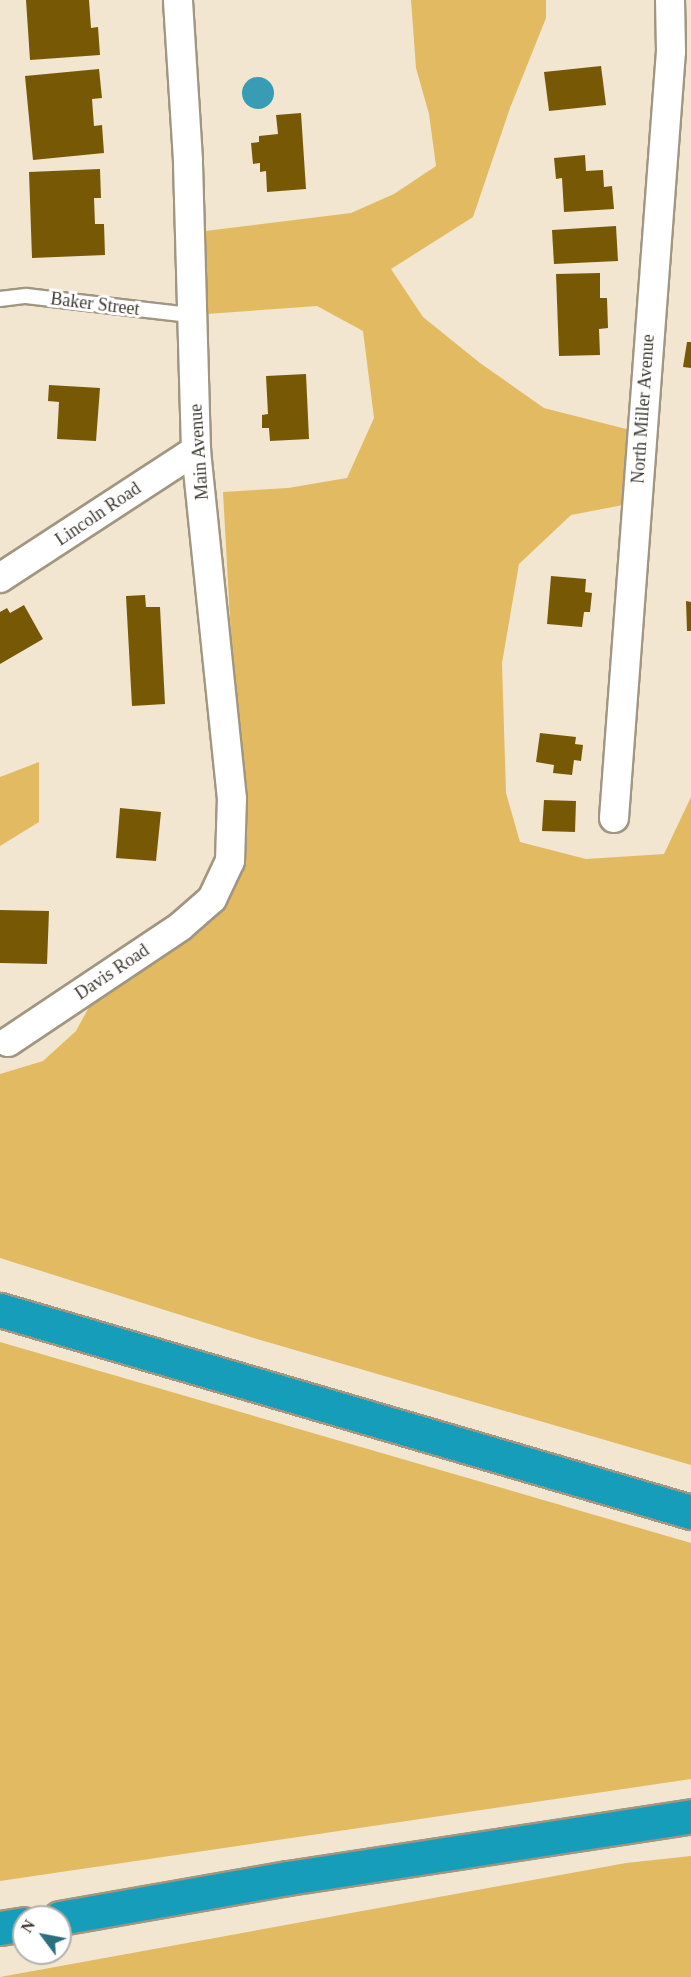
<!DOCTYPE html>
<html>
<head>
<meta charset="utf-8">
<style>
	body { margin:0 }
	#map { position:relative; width:691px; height:1977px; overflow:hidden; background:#f2e6d0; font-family:Georgia,serif }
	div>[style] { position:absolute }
	.green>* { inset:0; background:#e2ba62 }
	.water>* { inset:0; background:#379cb4 }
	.round { border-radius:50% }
	.building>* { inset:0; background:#775905 }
	.roads { filter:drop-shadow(2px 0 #a09681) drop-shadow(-2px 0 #a09681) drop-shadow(0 2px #a09681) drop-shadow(0 -2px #a09681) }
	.service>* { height:14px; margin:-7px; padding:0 7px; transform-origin:7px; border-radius:7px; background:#fff }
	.minor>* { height:28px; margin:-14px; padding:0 14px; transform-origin:14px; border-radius:14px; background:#fff }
	.motorway>* { height:33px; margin:-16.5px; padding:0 16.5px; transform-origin:16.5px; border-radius:16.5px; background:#169db9 }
	span { translate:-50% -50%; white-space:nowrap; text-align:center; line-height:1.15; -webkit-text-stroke:6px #fff; paint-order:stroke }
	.street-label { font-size:18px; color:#3f3b32 }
	.north { position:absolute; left:12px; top:1905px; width:60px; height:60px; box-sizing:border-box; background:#fff; border:2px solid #b2b1ad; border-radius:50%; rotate:302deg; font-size:16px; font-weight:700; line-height:24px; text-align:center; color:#3f3b32 }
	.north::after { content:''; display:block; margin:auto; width:21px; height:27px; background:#2b6f80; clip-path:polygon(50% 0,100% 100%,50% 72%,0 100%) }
</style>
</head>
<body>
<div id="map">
	<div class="green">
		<i style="clip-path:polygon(411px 0,546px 0,546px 18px,510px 108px,473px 217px,391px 269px,423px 317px,480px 363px,544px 408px,630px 430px,623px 505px,571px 515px,519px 564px,502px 663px,506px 793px,520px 842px,586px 859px,664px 854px,691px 797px,691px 1465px,257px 1339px,0 1258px,0 1074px,43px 1061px,76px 1031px,95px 996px,203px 925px,242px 836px,223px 492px,288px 488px,347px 478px,374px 418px,363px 331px,317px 306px,206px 314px,197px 232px,351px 213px,394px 194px,436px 166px,429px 114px,416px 68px)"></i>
		<i style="clip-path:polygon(39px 762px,39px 822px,0 846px,0 777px)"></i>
		<i style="clip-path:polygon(0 1342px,691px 1543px,691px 1779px,0 1881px)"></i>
		<i style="clip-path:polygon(691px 1856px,691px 1977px,0 1977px,626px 1863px)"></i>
	</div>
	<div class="water">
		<i class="round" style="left:242px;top:77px;width:32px;height:32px"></i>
	</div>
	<div class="building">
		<i style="clip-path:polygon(26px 0,89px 0,91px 28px,98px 27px,100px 55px,30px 60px)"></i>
		<i style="clip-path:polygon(601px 66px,606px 105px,549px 111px,544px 72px)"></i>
		<i style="clip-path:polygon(99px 69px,102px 98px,92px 99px,94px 126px,102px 125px,104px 153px,33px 160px,25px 76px)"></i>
		<i style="clip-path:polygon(301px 113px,306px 189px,267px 192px,266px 171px,260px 172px,260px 163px,253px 164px,251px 143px,259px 142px,259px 136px,278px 134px,276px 115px)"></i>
		<i style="clip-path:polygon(585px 155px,586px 171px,603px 170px,604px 187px,612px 186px,614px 209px,564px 212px,562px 178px,556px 179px,554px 158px)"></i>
		<i style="clip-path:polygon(100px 169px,101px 198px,94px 198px,95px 224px,104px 224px,105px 255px,32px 258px,29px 172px)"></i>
		<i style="clip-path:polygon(616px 226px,618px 261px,554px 264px,552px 230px)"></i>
		<i style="clip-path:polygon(600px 273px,600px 298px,607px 298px,608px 328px,599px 329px,600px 355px,559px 356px,556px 274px)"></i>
		<i style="clip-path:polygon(687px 342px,691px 342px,691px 368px,683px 367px)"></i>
		<i style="clip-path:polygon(306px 374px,309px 439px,270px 441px,269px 428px,262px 428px,262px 415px,268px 414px,266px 376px)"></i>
		<i style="clip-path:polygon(49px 385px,100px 388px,96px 441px,57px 439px,59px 402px,48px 401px)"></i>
		<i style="clip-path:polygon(551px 576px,586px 579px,585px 592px,592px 593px,590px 612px,584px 612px,582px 627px,547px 624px)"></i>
		<i style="clip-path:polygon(145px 595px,146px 607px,160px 607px,165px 704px,132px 706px,126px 596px)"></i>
		<i style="clip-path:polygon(686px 601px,691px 602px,691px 631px,687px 631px)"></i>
		<i style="clip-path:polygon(24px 605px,43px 639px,0 664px,0 612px,7px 608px,10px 613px)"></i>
		<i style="clip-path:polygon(540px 733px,576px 737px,575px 744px,583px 745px,581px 761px,574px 760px,572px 775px,553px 773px,554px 765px,536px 762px)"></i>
		<i style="clip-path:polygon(544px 800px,576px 801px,575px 832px,542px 831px)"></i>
		<i style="clip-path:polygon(120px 808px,161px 812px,156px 861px,116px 858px)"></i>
		<i style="clip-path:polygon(0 910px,49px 911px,47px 964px,0 963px)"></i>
	</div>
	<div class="roads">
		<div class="service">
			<i style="left:0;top:299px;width:26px;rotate:-7deg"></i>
			<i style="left:26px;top:296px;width:165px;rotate:6.6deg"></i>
		</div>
		<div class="minor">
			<i style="left:0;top:578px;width:234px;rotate:-33.1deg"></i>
			<i style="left:614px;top:818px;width:769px;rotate:-85.75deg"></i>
			<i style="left:671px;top:51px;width:51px;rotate:-91.1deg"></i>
			<i style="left:8px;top:1042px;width:208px;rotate:-33.8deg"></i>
			<i style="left:181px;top:926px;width:41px;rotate:-41.1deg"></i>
			<i style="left:212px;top:899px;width:42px;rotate:-64.7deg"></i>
			<i style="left:230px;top:861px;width:62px;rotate:-88.2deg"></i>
			<i style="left:232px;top:799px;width:351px;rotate:-95.9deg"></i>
			<i style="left:196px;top:450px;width:290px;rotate:-91.6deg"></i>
			<i style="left:188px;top:160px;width:160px;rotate:-93.6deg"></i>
		</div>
		<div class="motorway">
			<i style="left:0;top:1310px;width:720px;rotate:16.3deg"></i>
			<i style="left:60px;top:1918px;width:231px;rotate:-10deg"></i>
			<i style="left:288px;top:1878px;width:408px;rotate:-8.7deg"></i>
			<i style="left:0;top:1928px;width:24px;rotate:-9deg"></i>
		</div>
	</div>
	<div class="street-label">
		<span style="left:95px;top:304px;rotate:7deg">Baker Street</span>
		<span style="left:643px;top:409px;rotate:-86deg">North Miller Avenue</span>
		<span style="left:199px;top:452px;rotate:-94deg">Main Avenue</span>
		<span style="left:98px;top:514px;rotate:-34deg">Lincoln Road</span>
		<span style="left:112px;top:972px;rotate:-34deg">Davis Road</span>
	</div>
	<div class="north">N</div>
</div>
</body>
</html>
